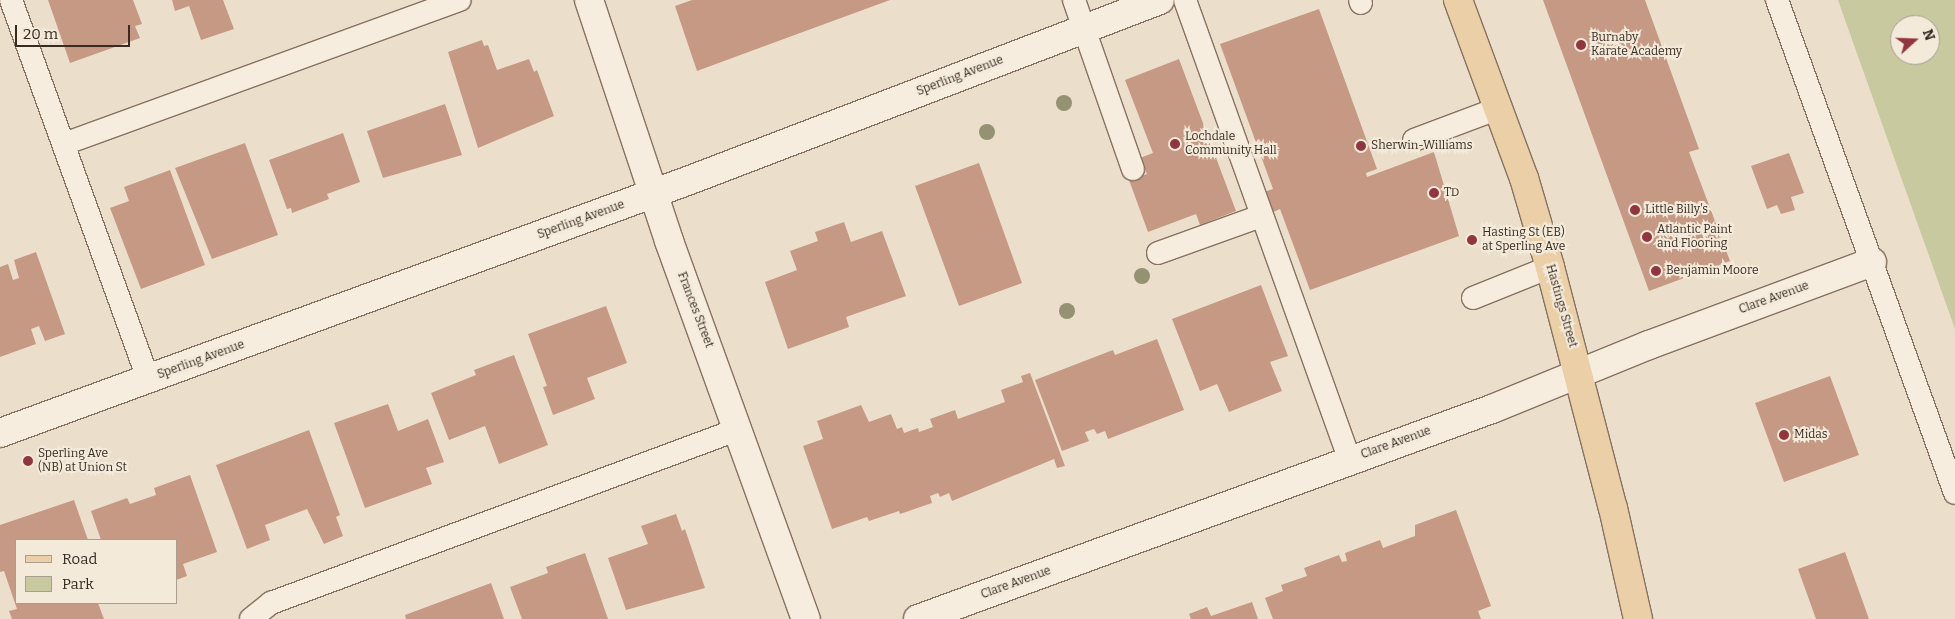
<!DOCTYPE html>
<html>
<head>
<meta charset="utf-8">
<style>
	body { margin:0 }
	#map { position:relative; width:1955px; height:619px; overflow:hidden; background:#ebdfcb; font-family:Bitter,serif }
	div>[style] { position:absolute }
	.green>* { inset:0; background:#c8c99f }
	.building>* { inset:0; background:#c69984 }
	.roads { filter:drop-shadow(1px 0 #877160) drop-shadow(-1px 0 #877160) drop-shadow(0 1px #877160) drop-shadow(0 -1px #877160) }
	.lane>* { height:22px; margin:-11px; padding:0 11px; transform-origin:11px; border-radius:11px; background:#f7edde }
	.street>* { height:28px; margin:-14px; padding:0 14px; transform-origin:14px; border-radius:14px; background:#f7edde }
	.secondary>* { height:28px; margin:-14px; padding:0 14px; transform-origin:14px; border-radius:14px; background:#f7edde }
	.primary>* { height:28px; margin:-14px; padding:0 14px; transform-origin:14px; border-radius:14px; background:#eacfa7 }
	.trees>* { width:16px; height:16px; margin:-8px; border-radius:50%; background:#949273 }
	.dots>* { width:14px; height:14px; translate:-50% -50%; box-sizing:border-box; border:2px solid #f3eada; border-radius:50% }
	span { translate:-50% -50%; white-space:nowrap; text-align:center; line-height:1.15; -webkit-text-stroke:4px #f3eada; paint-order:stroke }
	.poi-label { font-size:12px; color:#392b22 }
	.left { translate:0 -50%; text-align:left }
	.street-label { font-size:12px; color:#392b22 }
	.legend { position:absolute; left:15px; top:539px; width:162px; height:65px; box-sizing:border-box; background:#f3eada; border:1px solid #a99e90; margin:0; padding:6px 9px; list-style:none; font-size:15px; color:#392b22 }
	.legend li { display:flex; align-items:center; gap:10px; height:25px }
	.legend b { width:25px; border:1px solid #a99e90 }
	.north { position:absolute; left:1890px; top:15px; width:50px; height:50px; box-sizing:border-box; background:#f3eada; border:1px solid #a99e90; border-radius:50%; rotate:70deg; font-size:14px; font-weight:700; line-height:20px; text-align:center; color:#392b22 }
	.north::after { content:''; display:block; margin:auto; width:18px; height:22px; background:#91363f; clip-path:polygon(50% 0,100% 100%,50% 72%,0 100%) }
	.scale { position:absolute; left:15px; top:25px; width:115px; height:22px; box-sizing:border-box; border:2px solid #392b22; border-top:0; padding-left:6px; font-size:15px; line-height:18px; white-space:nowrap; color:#392b22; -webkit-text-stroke:4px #f3eada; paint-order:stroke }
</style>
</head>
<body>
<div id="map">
	<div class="green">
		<i style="clip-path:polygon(evenodd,1838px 0,1955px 0,1955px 329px,1838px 0,1900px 25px,1930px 25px,1930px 55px,1900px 55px,1900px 25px)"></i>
	</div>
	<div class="building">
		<i style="clip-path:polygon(48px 0,133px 0,142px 24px,135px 26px,140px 38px,70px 63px)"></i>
		<i style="clip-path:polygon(172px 0,223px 0,234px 29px,201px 40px,189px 6px,175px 11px)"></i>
		<i style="clip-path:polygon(692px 0,890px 0,697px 71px,675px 6px)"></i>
		<i style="clip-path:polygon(1543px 0,1645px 0,1699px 149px,1689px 152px,1730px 261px,1649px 291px)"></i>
		<i style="clip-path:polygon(1319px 9px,1377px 169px,1366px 173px,1367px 177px,1434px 152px,1459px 236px,1310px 290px,1280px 209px,1271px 213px,1264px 192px,1273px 189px,1220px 44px)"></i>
		<i style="clip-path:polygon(482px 40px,484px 46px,488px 45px,497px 70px,529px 59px,534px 72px,537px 70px,554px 116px,478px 148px,448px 52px)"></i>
		<i style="clip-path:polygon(1179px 59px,1236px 211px,1200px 225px,1196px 214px,1148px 232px,1129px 180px,1147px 174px,1140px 158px,1153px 153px,1125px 80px)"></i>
		<i style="clip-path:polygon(445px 104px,462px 155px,383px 178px,367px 131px)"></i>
		<i style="clip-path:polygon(343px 133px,360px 182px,327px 194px,329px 199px,292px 213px,291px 208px,287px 209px,269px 160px)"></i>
		<i style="clip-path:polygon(245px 143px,278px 235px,212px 259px,175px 168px)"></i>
		<i style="clip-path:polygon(1789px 153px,1804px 193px,1791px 197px,1795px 210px,1781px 214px,1777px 205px,1767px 209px,1751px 166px)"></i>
		<i style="clip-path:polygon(979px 163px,1022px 283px,959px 306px,915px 186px)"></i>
		<i style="clip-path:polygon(170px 170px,205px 265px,141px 289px,110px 208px,129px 201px,124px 187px)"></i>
		<i style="clip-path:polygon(844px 222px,851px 242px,882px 231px,906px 296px,846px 317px,849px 327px,788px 349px,765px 282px,797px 270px,790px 251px,818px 241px,815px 232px)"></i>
		<i style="clip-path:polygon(36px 252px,65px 334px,45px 341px,39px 326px,31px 329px,36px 344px,0 357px,0 267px,8px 264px,13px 280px,19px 278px,14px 260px)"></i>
		<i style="clip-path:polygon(1261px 285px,1288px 356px,1270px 362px,1282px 391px,1229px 412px,1217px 384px,1200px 391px,1172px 319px)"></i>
		<i style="clip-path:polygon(606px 306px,627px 363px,587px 378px,595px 399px,553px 415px,543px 387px,547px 386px,528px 334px)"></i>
		<i style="clip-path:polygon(1157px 339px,1184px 410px,1108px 439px,1105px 431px,1097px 434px,1094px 429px,1085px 432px,1089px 441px,1062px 451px,1035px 380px,1113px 350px,1115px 355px)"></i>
		<i style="clip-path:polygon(514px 355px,548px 445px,499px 464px,485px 426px,449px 440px,431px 393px,476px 375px,474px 370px)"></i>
		<i style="clip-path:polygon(1030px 373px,1065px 466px,1057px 468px,1054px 459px,952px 501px,949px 493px,940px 497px,938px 493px,930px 496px,932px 503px,900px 514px,899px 511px,869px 521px,867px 517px,832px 529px,803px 446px,823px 439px,817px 421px,861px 405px,869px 422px,891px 414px,897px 429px,902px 427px,904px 433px,918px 428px,919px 432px,933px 427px,930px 419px,955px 410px,958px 419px,1005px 402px,1001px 390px,1023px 382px,1021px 376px)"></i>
		<i style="clip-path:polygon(1830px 376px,1859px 455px,1784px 482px,1755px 403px)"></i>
		<i style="clip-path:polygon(388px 404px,398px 431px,428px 419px,444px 462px,426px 468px,432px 484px,365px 508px,334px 423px)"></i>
		<i style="clip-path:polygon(309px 430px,340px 515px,336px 517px,343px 536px,324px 544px,307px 509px,265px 525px,270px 540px,247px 549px,216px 465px)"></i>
		<i style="clip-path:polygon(190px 475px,217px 552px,183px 564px,187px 576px,176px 580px,176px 540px,101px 540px,91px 511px,127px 498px,130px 504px,156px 495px,154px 488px)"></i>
		<i style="clip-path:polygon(74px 500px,88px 540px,16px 540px,16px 603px,98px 603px,104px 619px,12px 619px,9px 611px,17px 609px,4px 571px,0 572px,0 525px)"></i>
		<i style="clip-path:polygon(1456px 510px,1491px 606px,1478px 611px,1481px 619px,1273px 619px,1265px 598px,1283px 591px,1281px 585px,1307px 576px,1304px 568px,1339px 555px,1342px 562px,1347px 561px,1345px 553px,1380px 540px,1383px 548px,1415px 536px,1415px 525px)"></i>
		<i style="clip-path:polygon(676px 514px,682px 531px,685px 529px,705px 588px,626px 610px,608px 558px,648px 544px,641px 526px)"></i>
		<i style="clip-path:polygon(1845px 552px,1869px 619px,1816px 619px,1798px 569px)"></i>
		<i style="clip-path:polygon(585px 553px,608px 619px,522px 619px,510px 587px,548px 573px,546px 567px)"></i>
		<i style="clip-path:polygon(491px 583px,504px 619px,406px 619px,405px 615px)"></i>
		<i style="clip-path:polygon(1252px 602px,1258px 619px,1191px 619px,1189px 614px,1207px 607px,1211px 616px)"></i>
	</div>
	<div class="roads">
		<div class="lane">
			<i style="left:11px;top:0;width:403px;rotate:70.1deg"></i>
			<i style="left:1074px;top:0;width:179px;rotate:70.8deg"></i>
			<i style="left:1185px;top:0;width:489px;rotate:70.3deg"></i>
			<i style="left:1360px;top:0;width:3px;rotate:72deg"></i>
			<i style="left:1777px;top:0;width:524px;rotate:70.15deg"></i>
			<i style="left:1414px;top:140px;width:91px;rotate:-20.6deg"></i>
			<i style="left:64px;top:144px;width:421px;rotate:-20deg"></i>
			<i style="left:1158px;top:253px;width:109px;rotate:-19.8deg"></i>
			<i style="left:1473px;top:298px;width:83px;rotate:-21.9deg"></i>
			<i style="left:251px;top:619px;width:26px;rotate:-39deg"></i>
			<i style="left:271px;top:603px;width:499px;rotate:-20.4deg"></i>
		</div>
		<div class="street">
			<i style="left:589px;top:0;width:254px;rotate:71.6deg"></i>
			<i style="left:669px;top:241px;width:402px;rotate:70.1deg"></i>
			<i style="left:918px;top:619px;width:611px;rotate:-20.1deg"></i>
			<i style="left:1492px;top:409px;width:170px;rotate:-22.2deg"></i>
			<i style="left:1649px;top:345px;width:238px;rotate:-20.4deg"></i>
		</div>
		<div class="secondary">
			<i style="left:0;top:433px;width:735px;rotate:-20.14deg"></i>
			<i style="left:690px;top:180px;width:503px;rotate:-20.96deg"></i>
		</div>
		<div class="primary">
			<i style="left:1458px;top:0;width:190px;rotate:69.7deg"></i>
			<i style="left:1524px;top:178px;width:93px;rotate:73.7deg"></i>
			<i style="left:1550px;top:267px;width:249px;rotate:75.4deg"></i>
			<i style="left:1613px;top:508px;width:114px;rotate:77.3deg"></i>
		</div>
	</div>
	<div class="trees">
		<i style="left:1064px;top:103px"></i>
		<i style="left:987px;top:132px"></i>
		<i style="left:1142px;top:276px"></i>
		<i style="left:1067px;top:311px"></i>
	</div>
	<div class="dots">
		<i style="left:1581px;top:45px;background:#91363f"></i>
		<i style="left:1175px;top:144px;background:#91363f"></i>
		<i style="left:1361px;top:146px;background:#91363f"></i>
		<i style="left:1434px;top:193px;background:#91363f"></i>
		<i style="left:1635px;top:210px;background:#91363f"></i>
		<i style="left:1647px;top:237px;background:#91363f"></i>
		<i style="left:1472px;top:240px;background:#91363f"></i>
		<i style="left:1656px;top:271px;background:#91363f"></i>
		<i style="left:1784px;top:435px;background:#91363f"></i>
		<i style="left:28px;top:461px;background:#91363f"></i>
	</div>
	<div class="poi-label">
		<span class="left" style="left:1591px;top:45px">Burnaby<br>Karate Academy</span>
		<span class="left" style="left:1185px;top:144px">Lochdale<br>Community Hall</span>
		<span class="left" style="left:1371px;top:146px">Sherwin-Williams</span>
		<span class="left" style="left:1444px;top:193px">TD</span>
		<span class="left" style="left:1645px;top:210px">Little Billy's</span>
		<span class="left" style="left:1657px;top:237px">Atlantic Paint<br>and Flooring</span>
		<span class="left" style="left:1482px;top:240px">Hasting St (EB)<br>at Sperling Ave</span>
		<span class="left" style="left:1666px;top:271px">Benjamin Moore</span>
		<span class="left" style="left:1794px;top:435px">Midas</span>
		<span class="left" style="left:38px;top:461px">Sperling Ave<br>(NB) at Union St</span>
	</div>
	<div class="street-label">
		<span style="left:960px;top:76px;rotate:-21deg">Sperling Avenue</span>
		<span style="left:581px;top:220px;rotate:-20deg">Sperling Avenue</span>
		<span style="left:1774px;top:298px;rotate:-20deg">Clare Avenue</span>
		<span style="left:1561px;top:306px;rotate:74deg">Hastings Street</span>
		<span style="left:695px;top:310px;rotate:69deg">Frances Street</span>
		<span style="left:201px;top:360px;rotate:-20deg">Sperling Avenue</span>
		<span style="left:1396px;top:443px;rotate:-20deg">Clare Avenue</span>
		<span style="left:1016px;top:583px;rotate:-20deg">Clare Avenue</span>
	</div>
	<ul class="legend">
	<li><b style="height:6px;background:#eacfa7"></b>Road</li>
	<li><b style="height:14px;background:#c8c99f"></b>Park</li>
	</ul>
	<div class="north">N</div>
	<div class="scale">20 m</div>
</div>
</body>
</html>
